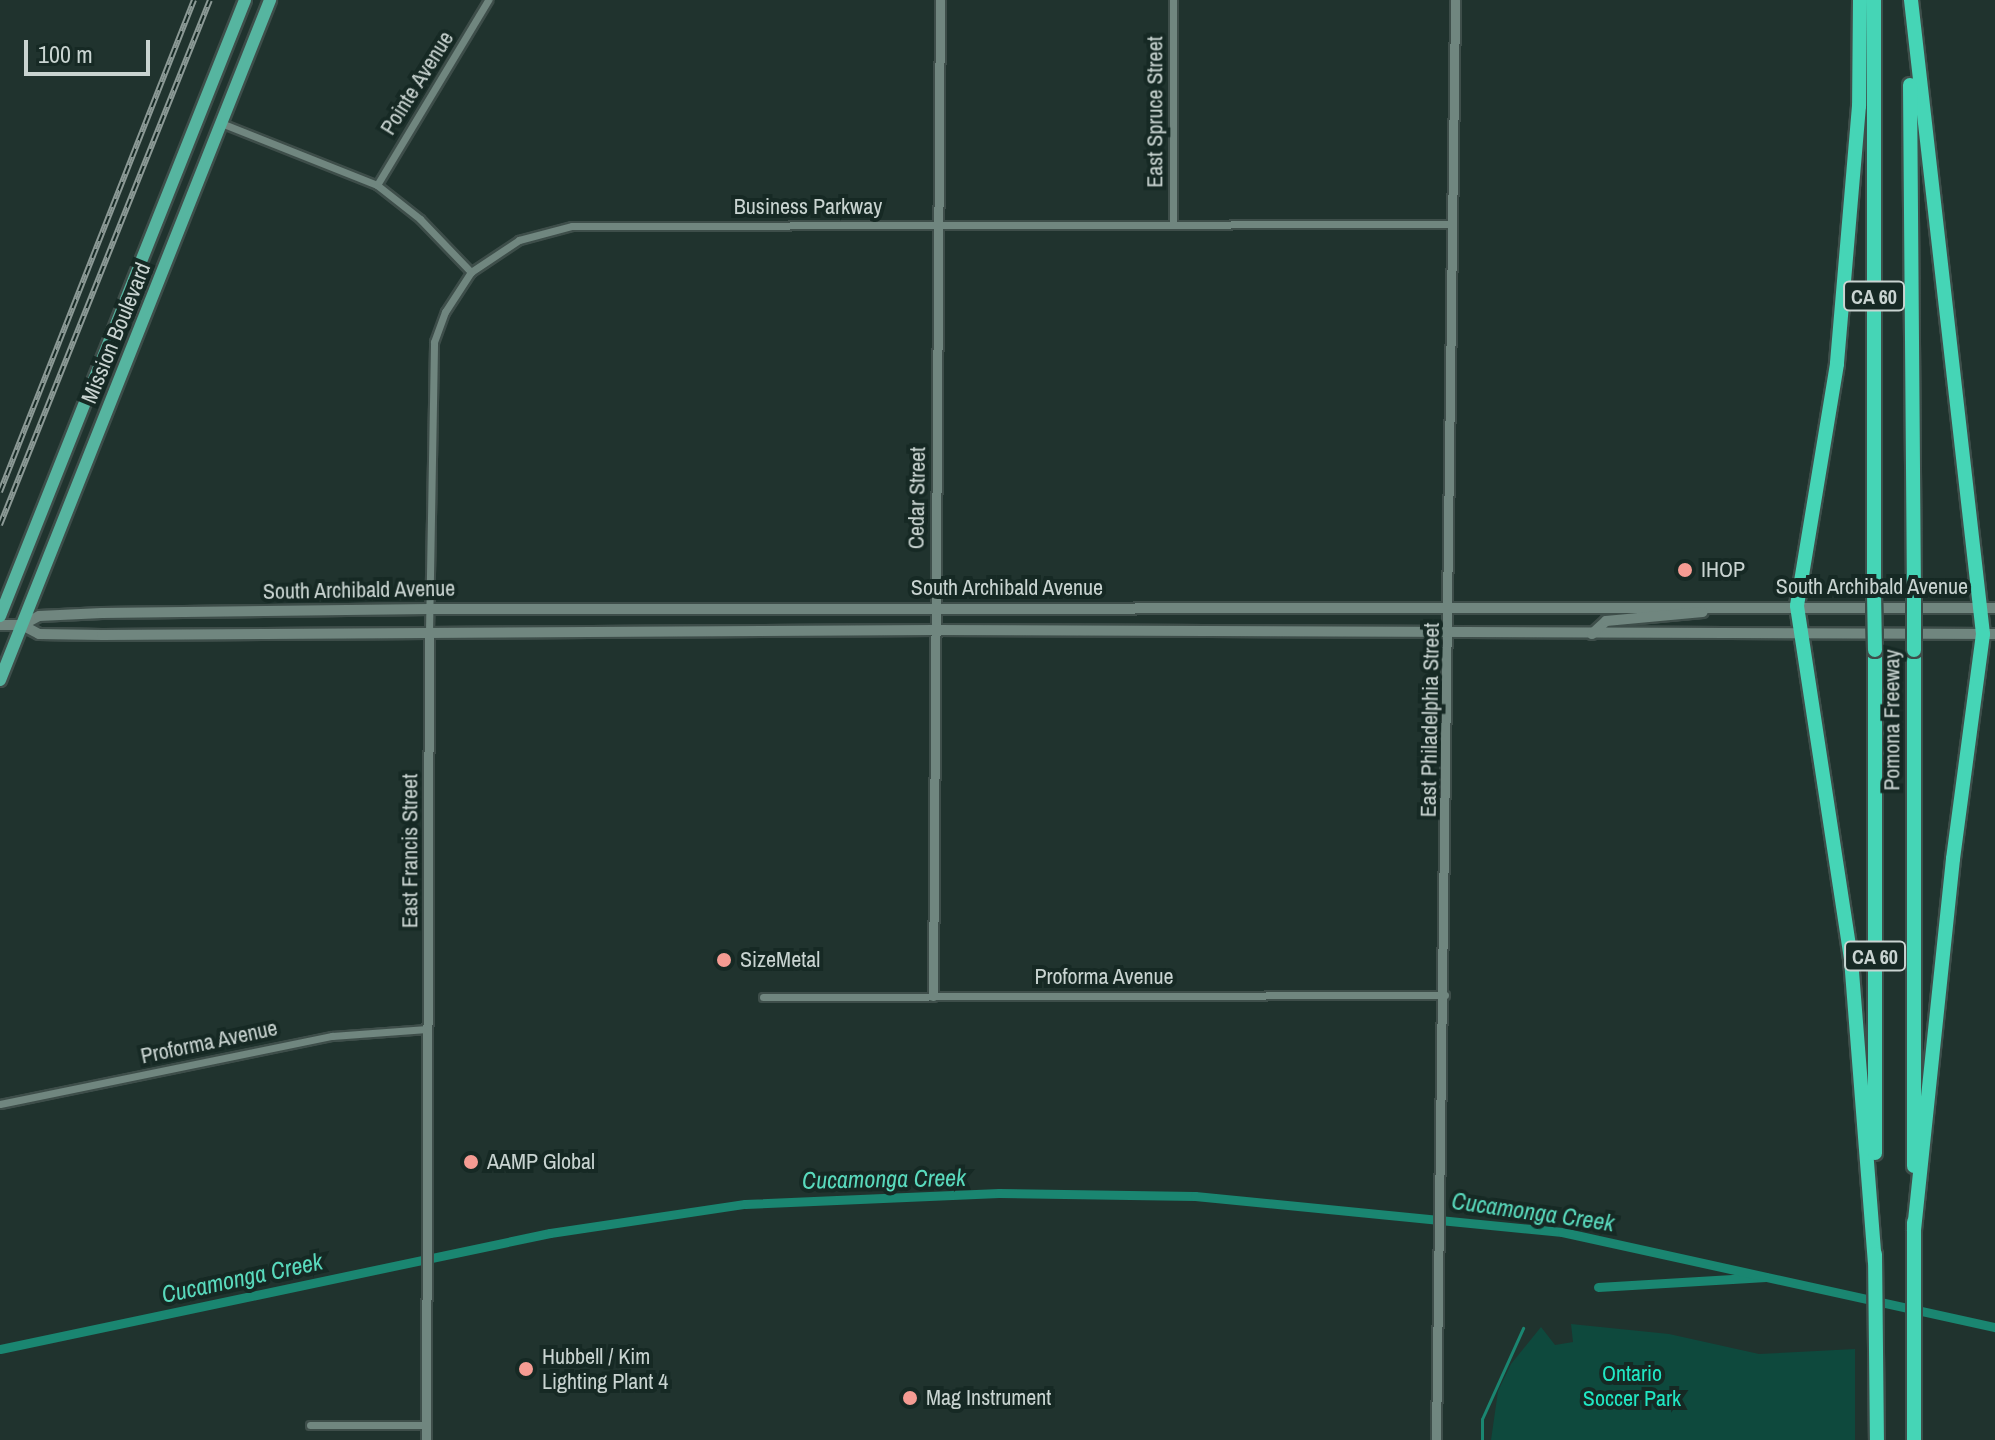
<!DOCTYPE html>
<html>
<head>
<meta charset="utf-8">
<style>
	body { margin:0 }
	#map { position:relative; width:1995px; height:1440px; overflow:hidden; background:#20332e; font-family:"Archivo Narrow",sans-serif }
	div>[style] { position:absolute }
	.green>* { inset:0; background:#0e493d }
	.stream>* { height:3px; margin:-1.5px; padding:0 1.5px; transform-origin:1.5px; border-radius:1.5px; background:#1a8671 }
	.canal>* { height:9px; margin:-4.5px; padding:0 4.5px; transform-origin:4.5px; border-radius:4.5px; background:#1a8671 }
	.roads { filter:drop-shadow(2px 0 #3e4e4a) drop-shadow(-2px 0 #3e4e4a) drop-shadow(0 2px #3e4e4a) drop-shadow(0 -2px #3e4e4a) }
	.minor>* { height:7px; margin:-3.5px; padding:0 3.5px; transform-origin:3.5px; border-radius:3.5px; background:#70867f }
	.tertiary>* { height:9px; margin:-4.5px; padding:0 4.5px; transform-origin:4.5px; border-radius:4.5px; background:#70867f }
	.secondary>* { height:10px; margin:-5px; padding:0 5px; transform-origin:5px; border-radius:5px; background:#70867f }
	.primary>* { height:12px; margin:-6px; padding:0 6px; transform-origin:6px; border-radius:6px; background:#56b5a0 }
	.motorway>* { height:14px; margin:-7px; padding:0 7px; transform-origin:7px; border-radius:7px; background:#45d5b6 }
	.rail>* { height:6px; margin-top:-3px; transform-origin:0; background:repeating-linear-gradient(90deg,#162924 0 9px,#8b9995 0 18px); box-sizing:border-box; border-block:2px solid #8b9995 }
	.bridges { filter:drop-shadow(2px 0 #3e4e4a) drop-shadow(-2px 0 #3e4e4a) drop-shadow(0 2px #3e4e4a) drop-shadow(0 -2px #3e4e4a) }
	.motorway-bridge>* { height:14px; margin:-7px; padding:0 7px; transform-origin:7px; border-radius:7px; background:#45d5b6 }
	.dots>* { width:22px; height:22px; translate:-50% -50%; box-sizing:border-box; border:4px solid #162924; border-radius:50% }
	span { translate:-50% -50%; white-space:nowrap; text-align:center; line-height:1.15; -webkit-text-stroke:8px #162924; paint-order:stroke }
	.shield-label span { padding:2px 6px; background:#162924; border:2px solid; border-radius:6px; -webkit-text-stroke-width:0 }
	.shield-label { font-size:20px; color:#c9d4d1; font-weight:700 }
	.street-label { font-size:22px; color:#c9d4d1 }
	.poi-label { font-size:22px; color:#c9d4d1 }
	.left { translate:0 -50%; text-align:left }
	.park-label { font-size:22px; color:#20e8c4 }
	.water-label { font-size:24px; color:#59dabd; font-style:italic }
	.scale { position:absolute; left:24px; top:40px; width:126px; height:36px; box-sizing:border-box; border:4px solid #c9d4d1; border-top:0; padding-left:10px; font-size:24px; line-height:28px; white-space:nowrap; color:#c9d4d1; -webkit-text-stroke:6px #162924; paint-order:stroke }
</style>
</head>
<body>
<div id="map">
	<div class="green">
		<i style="clip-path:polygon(1571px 1324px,1669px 1334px,1759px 1354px,1855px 1349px,1855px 1440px,1491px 1440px,1498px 1391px,1511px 1364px,1541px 1327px,1555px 1345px,1573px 1342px)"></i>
	</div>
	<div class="stream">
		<i style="left:1482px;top:1440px;width:21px;rotate:-90deg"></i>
		<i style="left:1482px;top:1419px;width:100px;rotate:-65.7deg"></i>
	</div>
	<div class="canal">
		<i style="left:1598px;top:1287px;width:168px;rotate:-3.4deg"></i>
		<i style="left:0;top:1349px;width:562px;rotate:-11.91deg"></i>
		<i style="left:550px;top:1233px;width:197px;rotate:-8.5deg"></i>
		<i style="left:745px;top:1204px;width:254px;rotate:-2.5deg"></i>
		<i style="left:999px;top:1193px;width:196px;rotate:0.9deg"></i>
		<i style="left:1195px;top:1196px;width:369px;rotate:5.6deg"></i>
		<i style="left:1562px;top:1232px;width:443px;rotate:12.4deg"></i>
	</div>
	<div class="roads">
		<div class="minor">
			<i style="left:221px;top:123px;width:168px;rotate:21.7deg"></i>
			<i style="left:377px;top:185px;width:55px;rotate:38.3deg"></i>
			<i style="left:420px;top:219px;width:74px;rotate:46.1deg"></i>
			<i style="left:471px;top:272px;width:58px;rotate:-33.7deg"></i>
			<i style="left:519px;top:240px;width:55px;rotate:-14.8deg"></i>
			<i style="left:572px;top:226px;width:881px;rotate:-0.13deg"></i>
			<i style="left:377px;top:185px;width:216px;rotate:-59deg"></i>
			<i style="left:1173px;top:225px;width:225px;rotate:-90deg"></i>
			<i style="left:429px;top:632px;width:290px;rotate:-89deg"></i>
			<i style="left:434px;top:342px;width:32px;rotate:-70deg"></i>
			<i style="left:445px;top:312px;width:48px;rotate:-57deg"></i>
			<i style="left:763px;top:997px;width:682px;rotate:-0.17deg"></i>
			<i style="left:0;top:1104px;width:339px;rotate:-11.6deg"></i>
			<i style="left:332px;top:1036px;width:95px;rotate:-4.2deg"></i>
			<i style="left:310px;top:1425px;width:117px"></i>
		</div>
		<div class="tertiary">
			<i style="left:933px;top:996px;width:996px;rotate:-89.6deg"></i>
			<i style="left:426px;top:1440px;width:808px;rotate:-89.79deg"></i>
			<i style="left:1436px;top:1440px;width:1440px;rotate:-89.24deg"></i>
		</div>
		<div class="secondary">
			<i style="left:0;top:625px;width:22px"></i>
			<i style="left:22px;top:625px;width:19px;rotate:28deg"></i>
			<i style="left:39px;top:634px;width:63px;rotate:0.9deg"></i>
			<i style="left:102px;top:635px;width:832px;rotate:-0.34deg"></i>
			<i style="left:934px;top:630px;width:1061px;rotate:0.22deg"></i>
			<i style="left:22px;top:625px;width:19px;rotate:-28deg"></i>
			<i style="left:39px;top:616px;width:63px;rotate:-2.7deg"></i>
			<i style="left:102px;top:613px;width:327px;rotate:-0.7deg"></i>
			<i style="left:429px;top:609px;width:1566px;rotate:-0.04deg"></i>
			<i style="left:1592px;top:634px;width:19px;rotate:-43deg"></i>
			<i style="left:1606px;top:621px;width:97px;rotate:-5.3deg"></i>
		</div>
		<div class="primary">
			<i style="left:0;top:616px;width:663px;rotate:-68.31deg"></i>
			<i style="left:0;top:680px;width:732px;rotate:-68.34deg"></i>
		</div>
		<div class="motorway">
			<i style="left:1860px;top:0;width:106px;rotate:90.5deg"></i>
			<i style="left:1859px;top:106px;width:259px;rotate:94.9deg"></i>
			<i style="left:1837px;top:364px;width:245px;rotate:99.4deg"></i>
			<i style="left:1797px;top:606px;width:357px;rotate:81.3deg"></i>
			<i style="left:1851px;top:959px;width:304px;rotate:85.5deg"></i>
			<i style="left:1874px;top:0;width:593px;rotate:90deg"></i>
			<i style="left:1911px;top:0;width:638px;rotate:83.52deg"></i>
			<i style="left:1983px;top:634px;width:227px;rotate:97.6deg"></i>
			<i style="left:1953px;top:859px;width:374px;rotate:96deg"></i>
			<i style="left:1910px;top:85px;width:507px;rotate:89.55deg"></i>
			<i style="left:1875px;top:650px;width:503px;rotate:90deg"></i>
			<i style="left:1914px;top:1166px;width:516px;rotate:-90deg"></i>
			<i style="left:1914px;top:1222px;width:218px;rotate:90deg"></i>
			<i style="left:1875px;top:1254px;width:186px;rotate:89.4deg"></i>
		</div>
	</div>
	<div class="rail">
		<i style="left:0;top:492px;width:529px;rotate:-68.48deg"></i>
		<i style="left:0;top:525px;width:565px;rotate:-68.2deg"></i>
	</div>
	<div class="bridges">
		<div class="motorway-bridge">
			<i style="left:1914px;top:592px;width:58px;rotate:90deg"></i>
			<i style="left:1874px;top:593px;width:57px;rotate:89deg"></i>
		</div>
	</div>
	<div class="dots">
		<i style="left:1685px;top:570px;background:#f59c93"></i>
		<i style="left:724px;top:960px;background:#f59c93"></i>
		<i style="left:471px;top:1162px;background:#f59c93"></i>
		<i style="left:526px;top:1369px;background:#f59c93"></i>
		<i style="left:910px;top:1398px;background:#f59c93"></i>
	</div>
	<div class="shield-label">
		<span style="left:1874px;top:296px">CA 60</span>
		<span style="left:1875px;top:956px">CA 60</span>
	</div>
	<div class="street-label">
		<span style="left:417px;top:83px;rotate:-58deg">Pointe Avenue</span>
		<span style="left:1155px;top:112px;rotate:-90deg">East Spruce Street</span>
		<span style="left:808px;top:207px">Business Parkway</span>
		<span style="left:116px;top:333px;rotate:-68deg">Mission Boulevard</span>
		<span style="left:917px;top:498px;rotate:-89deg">Cedar Street</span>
		<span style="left:1872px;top:587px">South Archibald Avenue</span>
		<span style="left:1007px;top:588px">South Archibald Avenue</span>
		<span style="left:359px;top:590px;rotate:-1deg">South Archibald Avenue</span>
		<span style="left:1430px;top:720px;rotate:-89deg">East Philadelphia Street</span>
		<span style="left:1892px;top:720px;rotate:-90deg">Pomona Freeway</span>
		<span style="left:410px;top:851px;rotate:-90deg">East Francis Street</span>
		<span style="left:1104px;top:977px">Proforma Avenue</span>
		<span style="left:209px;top:1042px;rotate:-12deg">Proforma Avenue</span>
	</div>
	<div class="poi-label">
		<span class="left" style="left:1701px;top:570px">IHOP</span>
		<span class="left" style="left:740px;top:960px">SizeMetal</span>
		<span class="left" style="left:487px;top:1162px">AAMP Global</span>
		<span class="left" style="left:542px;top:1369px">Hubbell / Kim<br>Lighting Plant 4</span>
		<span class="left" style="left:926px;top:1398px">Mag Instrument</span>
	</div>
	<div class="park-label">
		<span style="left:1632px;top:1386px">Ontario<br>Soccer Park</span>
	</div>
	<div class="water-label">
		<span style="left:884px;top:1179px;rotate:-1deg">Cucamonga Creek</span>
		<span style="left:1533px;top:1212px;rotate:8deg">Cucamonga Creek</span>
		<span style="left:242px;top:1278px;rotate:-12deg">Cucamonga Creek</span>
	</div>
	<div class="scale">100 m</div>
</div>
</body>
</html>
